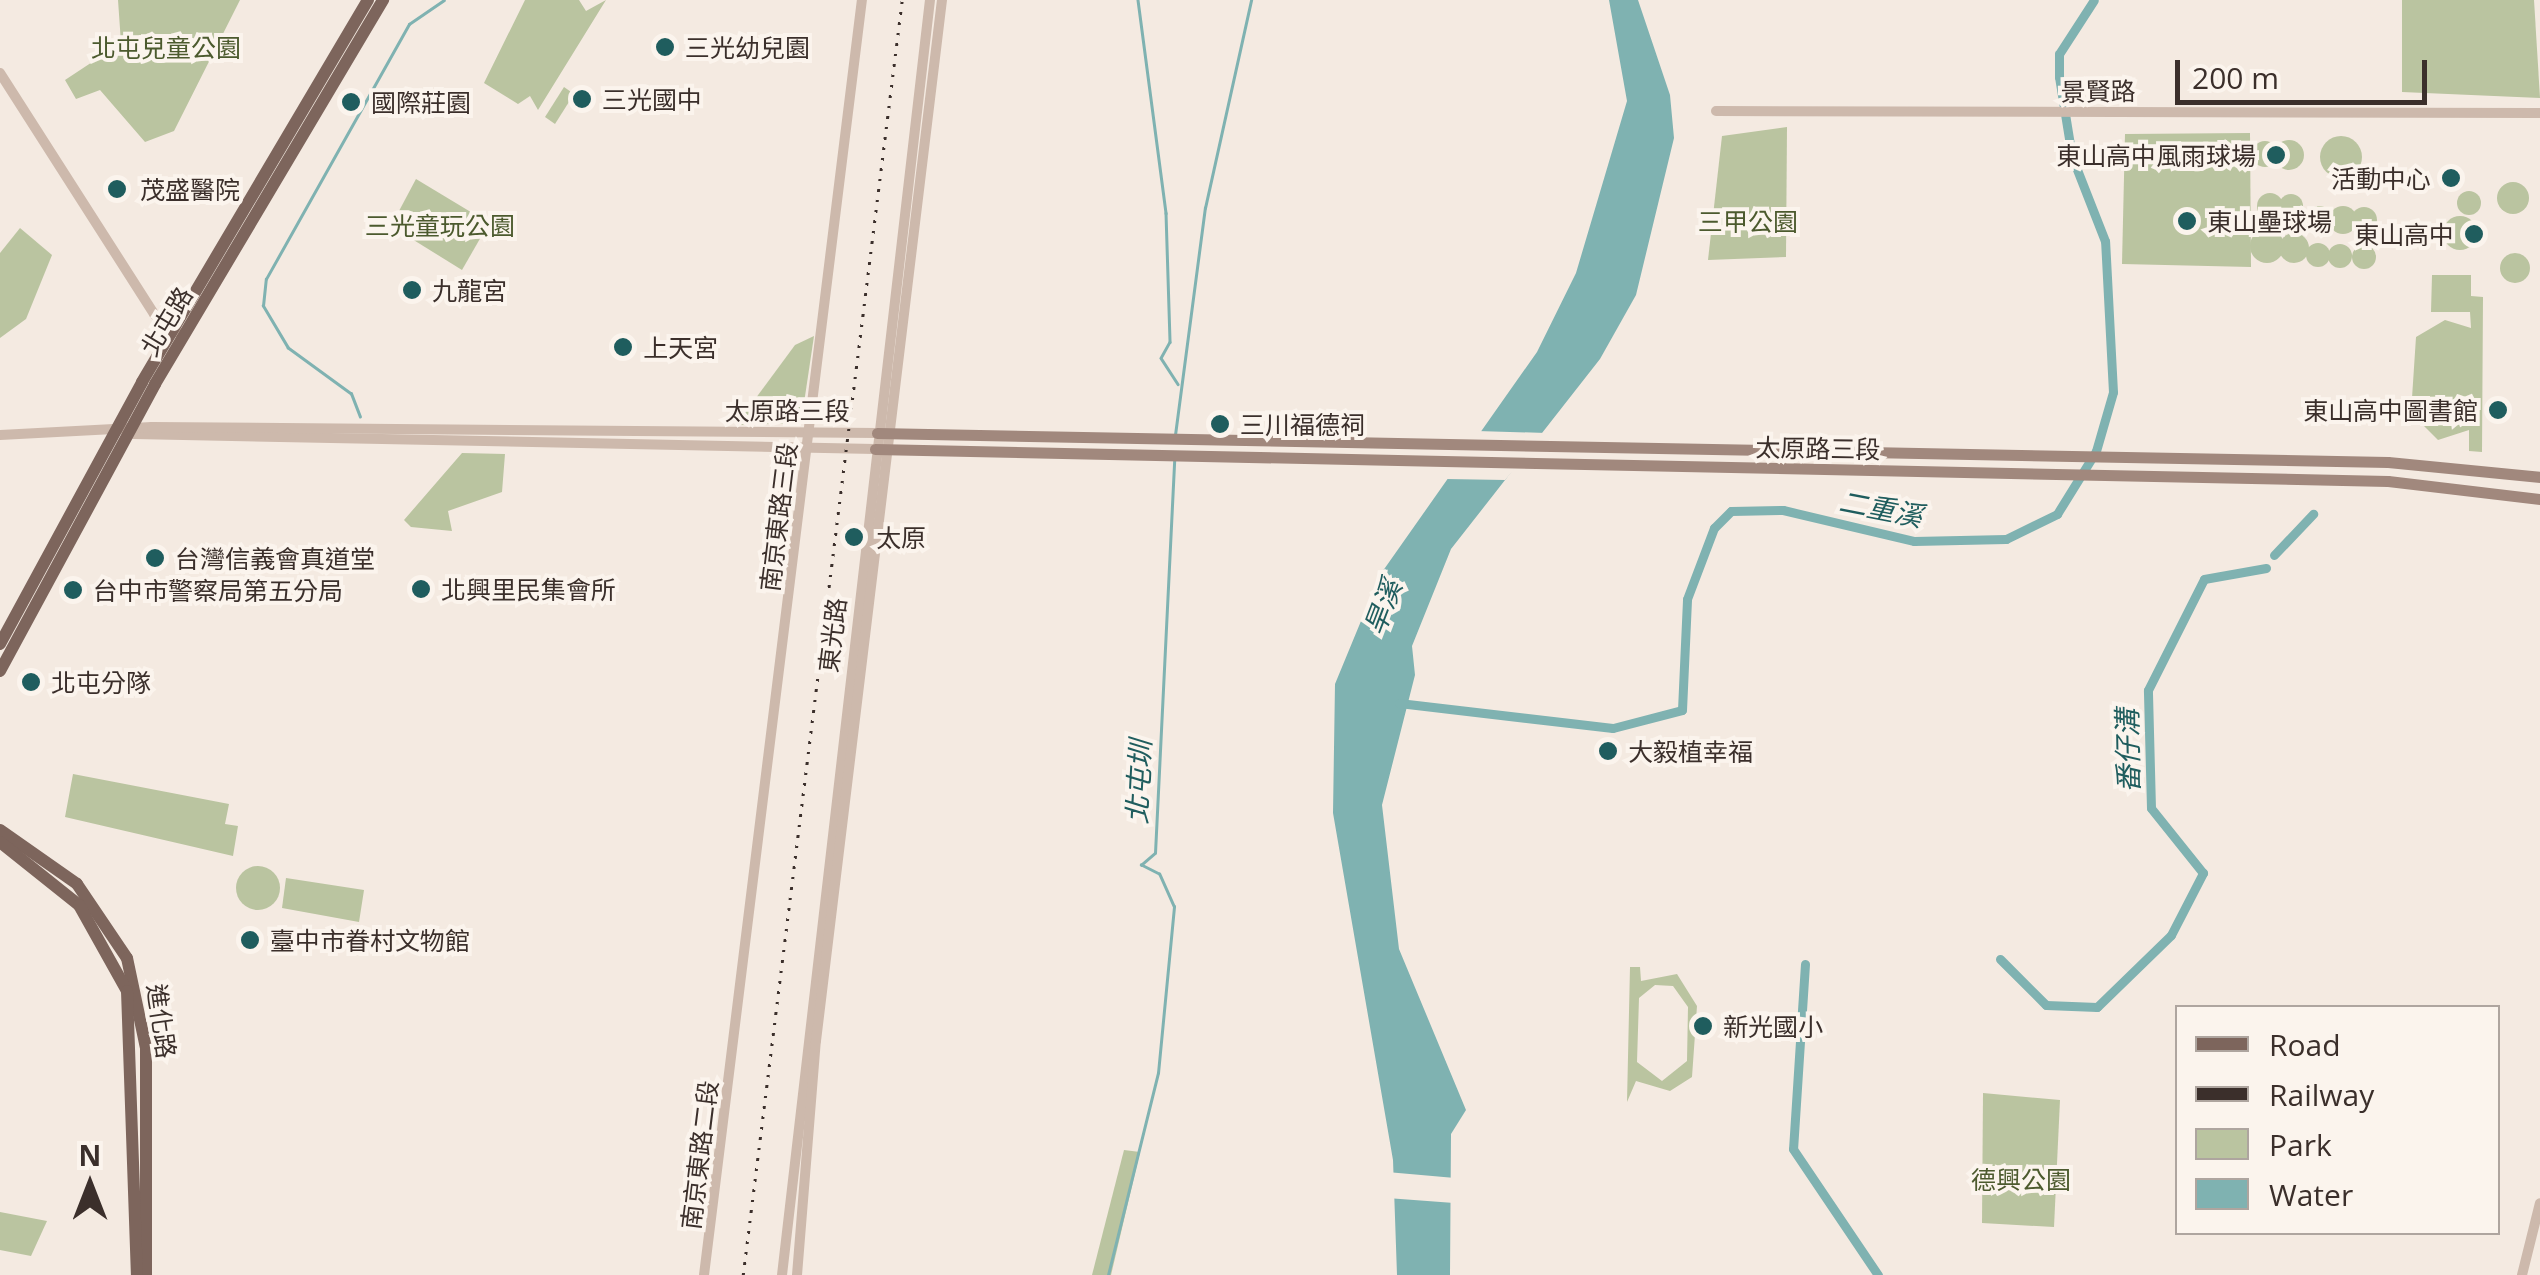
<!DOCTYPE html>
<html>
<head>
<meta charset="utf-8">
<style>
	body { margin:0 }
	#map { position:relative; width:2540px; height:1275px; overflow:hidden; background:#f4eae1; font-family:"Open Sans","Noto Sans TC",sans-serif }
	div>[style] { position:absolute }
	.green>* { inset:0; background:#bac4a0 }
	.round { border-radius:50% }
	.water>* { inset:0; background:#7fb2b1 }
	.pier>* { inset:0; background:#f4eae1 }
	.stream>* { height:2.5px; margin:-1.25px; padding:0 1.25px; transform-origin:1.25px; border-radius:1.25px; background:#7fb2b1 }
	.canal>* { height:9px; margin:-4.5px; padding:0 4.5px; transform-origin:4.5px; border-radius:4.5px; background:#7fb2b1 }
	.tertiary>* { height:10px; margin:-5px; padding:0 5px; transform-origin:5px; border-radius:5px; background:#cdb9ac }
	.secondary>* { height:11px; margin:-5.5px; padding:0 5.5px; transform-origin:5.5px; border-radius:5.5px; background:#a1887d }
	.primary>* { height:12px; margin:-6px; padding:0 6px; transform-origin:6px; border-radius:6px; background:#7d655c }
	.rail>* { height:2.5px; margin-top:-1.25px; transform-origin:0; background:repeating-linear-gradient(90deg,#3b2f2b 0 2.5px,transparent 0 10.5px) }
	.dots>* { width:28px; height:28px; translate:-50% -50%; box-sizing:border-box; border:5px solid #fbf4ed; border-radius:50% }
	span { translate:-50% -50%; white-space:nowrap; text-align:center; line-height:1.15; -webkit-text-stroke:8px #fbf4ed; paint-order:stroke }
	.park-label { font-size:25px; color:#4c5a2e }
	.poi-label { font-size:25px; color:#3b2f2b }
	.left { translate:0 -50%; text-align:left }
	.right { translate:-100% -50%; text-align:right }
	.street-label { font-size:25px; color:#3b2f2b }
	.water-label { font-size:28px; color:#1f5d5e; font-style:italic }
	.legend { position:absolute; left:2175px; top:1005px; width:325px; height:230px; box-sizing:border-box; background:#fbf4ed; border:2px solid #aea59f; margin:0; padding:12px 18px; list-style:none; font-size:30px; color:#3b2f2b }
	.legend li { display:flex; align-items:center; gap:20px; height:50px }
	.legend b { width:50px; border:2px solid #aea59f }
	.north { position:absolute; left:40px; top:1135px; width:100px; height:100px; -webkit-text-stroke:8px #fbf4ed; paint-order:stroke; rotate:0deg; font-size:28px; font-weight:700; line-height:40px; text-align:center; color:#3b2f2b }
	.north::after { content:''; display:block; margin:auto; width:35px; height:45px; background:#3b2f2b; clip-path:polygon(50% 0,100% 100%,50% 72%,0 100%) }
	.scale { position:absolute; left:2175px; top:60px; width:252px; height:45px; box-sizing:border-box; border:5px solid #3b2f2b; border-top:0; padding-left:12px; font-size:30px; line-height:35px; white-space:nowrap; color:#3b2f2b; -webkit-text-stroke:8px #fbf4ed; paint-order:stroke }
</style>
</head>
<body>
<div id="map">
	<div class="green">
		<i style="clip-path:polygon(118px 0,240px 0,174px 131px,145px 142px,100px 90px,76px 99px,65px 80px,121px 43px)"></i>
		<i style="clip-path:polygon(525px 0,579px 0,586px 11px,606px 0,538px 110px,530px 96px,518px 104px,484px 83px)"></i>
		<i style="clip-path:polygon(2402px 0,2534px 0,2540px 98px,2402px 92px)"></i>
		<i style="clip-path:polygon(564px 87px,574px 94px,555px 124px,545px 117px)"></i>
		<i style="clip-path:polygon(1787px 127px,1786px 257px,1708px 260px,1722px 136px)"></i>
		<i style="clip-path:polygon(2250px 133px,2251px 267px,2122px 264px,2125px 134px)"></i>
		<i class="round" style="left:2320px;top:136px;width:42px;height:42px"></i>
		<i class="round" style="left:2274px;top:140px;width:30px;height:30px"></i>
		<i class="round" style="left:2252px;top:141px;width:26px;height:26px"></i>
		<i style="clip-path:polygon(416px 179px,489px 223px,462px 270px,391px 226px)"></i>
		<i class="round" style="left:2497px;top:182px;width:32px;height:32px"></i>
		<i class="round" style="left:2457px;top:191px;width:24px;height:24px"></i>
		<i class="round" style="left:2257px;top:193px;width:26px;height:26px"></i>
		<i class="round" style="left:2279px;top:194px;width:24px;height:24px"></i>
		<i class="round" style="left:2305px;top:206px;width:28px;height:28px"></i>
		<i class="round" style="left:2329px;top:206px;width:28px;height:28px"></i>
		<i class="round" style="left:2351px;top:207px;width:26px;height:26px"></i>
		<i class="round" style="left:2443px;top:216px;width:34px;height:34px"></i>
		<i style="clip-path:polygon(20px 228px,52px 255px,26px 319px,0 338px,0 253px)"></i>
		<i class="round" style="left:2250px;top:229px;width:34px;height:34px"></i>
		<i class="round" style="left:2279px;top:233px;width:30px;height:30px"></i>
		<i class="round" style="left:2306px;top:243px;width:24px;height:24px"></i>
		<i class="round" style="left:2328px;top:244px;width:24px;height:24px"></i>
		<i class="round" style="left:2352px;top:245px;width:24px;height:24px"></i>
		<i class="round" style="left:2500px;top:253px;width:30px;height:30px"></i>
		<i style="clip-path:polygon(2432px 275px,2471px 275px,2471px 296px,2483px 297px,2482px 452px,2469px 451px,2469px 430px,2438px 440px,2411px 413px,2416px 337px,2445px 320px,2471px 328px,2470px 312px,2431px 312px)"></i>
		<i style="clip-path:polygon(814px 336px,801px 423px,736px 425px,795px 345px)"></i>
		<i style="clip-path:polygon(462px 453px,505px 454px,502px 492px,448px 511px,452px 531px,411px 527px,404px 520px)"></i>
		<i style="clip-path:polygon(73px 774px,229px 804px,225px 824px,238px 826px,233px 856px,65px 817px)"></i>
		<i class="round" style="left:236px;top:866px;width:44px;height:44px"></i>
		<i style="clip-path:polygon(286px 878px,364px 890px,359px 922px,282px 908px)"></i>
		<i style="clip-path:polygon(evenodd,1630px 967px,1640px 967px,1641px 981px,1677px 974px,1697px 1006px,1692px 1077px,1670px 1091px,1636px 1081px,1627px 1102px,1630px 967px,1655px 985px,1673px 986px,1688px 1007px,1687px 1061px,1662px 1081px,1637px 1062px,1639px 998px,1655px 985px)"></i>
		<i style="clip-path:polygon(1983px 1093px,2060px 1100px,2054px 1227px,1982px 1223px)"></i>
		<i style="clip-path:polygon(1124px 1150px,1140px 1152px,1111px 1275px,1092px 1275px)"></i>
		<i style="clip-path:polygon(0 1212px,47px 1221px,31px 1256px,0 1250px)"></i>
	</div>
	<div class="water">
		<i style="clip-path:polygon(1609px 0,1638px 0,1670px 95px,1674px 138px,1636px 295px,1600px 359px,1451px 549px,1412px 646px,1415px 675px,1382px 805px,1399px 949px,1466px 1110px,1451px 1134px,1450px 1275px,1397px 1275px,1393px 1160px,1333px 813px,1335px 684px,1380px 575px,1537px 352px,1576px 273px,1627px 101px)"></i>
	</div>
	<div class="pier">
		<i style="clip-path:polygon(1477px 431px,1546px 433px,1505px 480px,1446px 479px)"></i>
		<i style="clip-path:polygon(1387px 1172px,1455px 1178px,1454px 1203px,1387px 1198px)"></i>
	</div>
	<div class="stream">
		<i style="left:1138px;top:0;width:215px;rotate:82.5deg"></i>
		<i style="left:1166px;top:213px;width:129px;rotate:88.2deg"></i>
		<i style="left:1170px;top:342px;width:18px;rotate:119deg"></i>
		<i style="left:1161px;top:358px;width:31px;rotate:57deg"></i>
		<i style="left:360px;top:417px;width:25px;rotate:-111deg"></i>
		<i style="left:351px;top:394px;width:78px;rotate:-143.9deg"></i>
		<i style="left:288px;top:348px;width:49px;rotate:-120.8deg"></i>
		<i style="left:263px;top:306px;width:27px;rotate:-84deg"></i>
		<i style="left:266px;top:279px;width:292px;rotate:-60.7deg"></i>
		<i style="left:409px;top:24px;width:42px;rotate:-34.4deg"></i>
		<i style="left:1175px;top:435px;width:229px;rotate:-82.5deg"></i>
		<i style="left:1205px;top:208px;width:213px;rotate:-77.5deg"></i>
		<i style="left:1108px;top:1275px;width:208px;rotate:-76.1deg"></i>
		<i style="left:1158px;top:1073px;width:167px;rotate:-84.5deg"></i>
		<i style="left:1174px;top:907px;width:36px;rotate:-114deg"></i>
		<i style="left:1159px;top:874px;width:20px;rotate:-153deg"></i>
		<i style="left:1141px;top:865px;width:18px;rotate:-41deg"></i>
		<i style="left:1155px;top:853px;width:395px;rotate:-87.2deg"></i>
	</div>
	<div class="canal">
		<i style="left:2274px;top:555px;width:57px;rotate:-46.4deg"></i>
		<i style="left:1399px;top:703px;width:215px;rotate:6.7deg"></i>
		<i style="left:1613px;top:728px;width:71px;rotate:-14.6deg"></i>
		<i style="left:1682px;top:710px;width:111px;rotate:-87.4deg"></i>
		<i style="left:1687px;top:599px;width:76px;rotate:-69.2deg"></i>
		<i style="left:1714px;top:528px;width:24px;rotate:-45deg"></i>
		<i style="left:1731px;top:511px;width:52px;rotate:-1.1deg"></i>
		<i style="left:1783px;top:510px;width:135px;rotate:13.3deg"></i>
		<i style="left:1914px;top:541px;width:92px;rotate:-1.2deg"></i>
		<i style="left:2006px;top:539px;width:57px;rotate:-26.1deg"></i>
		<i style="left:2057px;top:514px;width:74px;rotate:-58.2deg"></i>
		<i style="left:2096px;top:451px;width:61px;rotate:-73.9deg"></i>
		<i style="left:2113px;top:392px;width:151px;rotate:-93deg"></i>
		<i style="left:2105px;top:241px;width:90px;rotate:-111.4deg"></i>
		<i style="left:2072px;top:157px;width:81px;rotate:-99.2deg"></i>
		<i style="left:2059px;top:77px;width:23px;rotate:-90deg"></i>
		<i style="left:2059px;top:54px;width:64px;rotate:-57.1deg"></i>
		<i style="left:2000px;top:959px;width:65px;rotate:45deg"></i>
		<i style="left:2046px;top:1005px;width:51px;rotate:2.2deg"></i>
		<i style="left:2097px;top:1007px;width:103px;rotate:-44.2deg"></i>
		<i style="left:2171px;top:935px;width:70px;rotate:-62.7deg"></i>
		<i style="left:2203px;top:873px;width:83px;rotate:-128.7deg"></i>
		<i style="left:2151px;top:808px;width:118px;rotate:-91.5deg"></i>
		<i style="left:2148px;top:690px;width:124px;rotate:-63.2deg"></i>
		<i style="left:2204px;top:579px;width:63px;rotate:-10.1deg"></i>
		<i style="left:1805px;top:964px;width:185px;rotate:93.7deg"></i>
		<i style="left:1793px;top:1149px;width:152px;rotate:56deg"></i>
	</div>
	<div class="tertiary">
		<i style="left:0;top:73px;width:286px;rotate:57.4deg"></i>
		<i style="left:154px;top:314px;width:31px;rotate:38deg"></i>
		<i style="left:1716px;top:111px;width:824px;rotate:0.14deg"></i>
		<i style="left:134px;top:434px;width:741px;rotate:1.16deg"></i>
		<i style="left:0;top:435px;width:152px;rotate:-3deg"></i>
		<i style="left:152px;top:427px;width:725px;rotate:0.47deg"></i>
		<i style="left:704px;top:1275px;width:1285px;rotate:-82.94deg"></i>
		<i style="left:782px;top:1275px;width:1284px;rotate:-83.38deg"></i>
		<i style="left:797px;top:1275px;width:235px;rotate:-85.4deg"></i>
		<i style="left:816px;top:1041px;width:1049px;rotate:-83.1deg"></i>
		<i style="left:2522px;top:1275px;width:74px;rotate:-76deg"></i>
	</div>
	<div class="secondary">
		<i style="left:877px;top:433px;width:1511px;rotate:1.1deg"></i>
		<i style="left:2388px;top:462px;width:153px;rotate:5.6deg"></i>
		<i style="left:875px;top:449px;width:1513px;rotate:1.21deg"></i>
		<i style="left:2388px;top:481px;width:153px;rotate:6.8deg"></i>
	</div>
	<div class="primary">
		<i style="left:0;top:644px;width:298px;rotate:-61.5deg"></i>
		<i style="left:142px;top:382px;width:444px;rotate:-59.4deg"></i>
		<i style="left:0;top:671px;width:326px;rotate:-61.6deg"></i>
		<i style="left:155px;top:384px;width:447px;rotate:-59.3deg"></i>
		<i style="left:0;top:830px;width:94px;rotate:35deg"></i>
		<i style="left:77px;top:884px;width:89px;rotate:56deg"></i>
		<i style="left:127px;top:958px;width:92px;rotate:78.1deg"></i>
		<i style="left:146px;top:1048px;width:227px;rotate:90deg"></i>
		<i style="left:0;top:842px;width:101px;rotate:38.6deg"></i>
		<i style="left:79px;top:905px;width:98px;rotate:60.8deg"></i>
		<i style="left:127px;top:991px;width:284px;rotate:88deg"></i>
	</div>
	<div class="rail">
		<i style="left:743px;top:1275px;width:1285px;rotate:-82.89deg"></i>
	</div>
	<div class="dots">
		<i style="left:665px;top:47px;background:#1f5d5e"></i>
		<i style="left:582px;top:99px;background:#1f5d5e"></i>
		<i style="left:351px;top:102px;background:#1f5d5e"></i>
		<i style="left:2276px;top:155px;background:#1f5d5e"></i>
		<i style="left:2451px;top:178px;background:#1f5d5e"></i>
		<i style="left:117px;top:189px;background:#1f5d5e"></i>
		<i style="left:2187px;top:221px;background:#1f5d5e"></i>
		<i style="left:2474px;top:234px;background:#1f5d5e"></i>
		<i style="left:412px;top:290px;background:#1f5d5e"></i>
		<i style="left:623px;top:347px;background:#1f5d5e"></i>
		<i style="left:2498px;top:410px;background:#1f5d5e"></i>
		<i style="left:1220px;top:424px;background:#1f5d5e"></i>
		<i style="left:854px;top:537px;background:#1f5d5e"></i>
		<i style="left:155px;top:558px;background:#1f5d5e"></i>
		<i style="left:421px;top:589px;background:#1f5d5e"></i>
		<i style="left:73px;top:590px;background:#1f5d5e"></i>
		<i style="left:31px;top:682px;background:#1f5d5e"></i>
		<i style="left:1608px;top:751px;background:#1f5d5e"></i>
		<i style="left:250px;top:940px;background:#1f5d5e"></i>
		<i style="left:1703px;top:1026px;background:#1f5d5e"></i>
	</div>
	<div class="park-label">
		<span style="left:166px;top:47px">北屯兒童公園</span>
		<span style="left:1748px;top:221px">三甲公園</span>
		<span style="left:440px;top:225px">三光童玩公園</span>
		<span style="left:2021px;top:1179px">德興公園</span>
	</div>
	<div class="poi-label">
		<span class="left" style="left:685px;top:47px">三光幼兒園</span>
		<span class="left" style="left:602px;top:99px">三光國中</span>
		<span class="left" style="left:371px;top:102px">國際莊園</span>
		<span class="right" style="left:2256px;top:155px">東山高中風雨球場</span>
		<span class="right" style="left:2431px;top:178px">活動中心</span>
		<span class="left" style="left:140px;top:189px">茂盛醫院</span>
		<span class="left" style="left:2207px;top:221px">東山壘球場</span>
		<span class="right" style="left:2454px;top:234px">東山高中</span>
		<span class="left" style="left:432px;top:290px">九龍宮</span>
		<span class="left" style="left:643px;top:347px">上天宮</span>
		<span class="right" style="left:2478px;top:410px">東山高中圖書館</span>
		<span class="left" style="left:1240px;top:424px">三川福德祠</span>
		<span class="left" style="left:876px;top:537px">太原</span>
		<span class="left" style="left:175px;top:558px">台灣信義會真道堂</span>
		<span class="left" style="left:441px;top:589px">北興里民集會所</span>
		<span class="left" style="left:93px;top:590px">台中市警察局第五分局</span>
		<span class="left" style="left:51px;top:682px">北屯分隊</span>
		<span class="left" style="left:1628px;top:751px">大毅植幸福</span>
		<span class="left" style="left:270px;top:940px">臺中市眷村文物館</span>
		<span class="left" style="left:1723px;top:1026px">新光國小</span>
	</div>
	<div class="street-label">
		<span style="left:2098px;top:91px;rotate:-1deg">景賢路</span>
		<span style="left:166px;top:321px;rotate:-59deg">北屯路</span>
		<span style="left:787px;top:410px">太原路三段</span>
		<span style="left:1818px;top:448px;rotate:1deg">太原路三段</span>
		<span style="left:778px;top:517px;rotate:-83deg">南京東路三段</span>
		<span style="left:832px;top:635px;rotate:-83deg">東光路</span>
		<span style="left:162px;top:1021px;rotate:82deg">進化路</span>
		<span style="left:699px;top:1155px;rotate:-83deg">南京東路二段</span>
	</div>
	<div class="water-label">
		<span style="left:1881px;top:508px;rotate:11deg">二重溪</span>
		<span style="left:1382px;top:607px;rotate:-69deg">旱溪</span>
		<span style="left:2127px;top:751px;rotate:-91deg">番仔溝</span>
		<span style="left:1138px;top:782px;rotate:-87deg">北屯圳</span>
	</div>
	<ul class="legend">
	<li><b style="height:12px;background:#7d655c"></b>Road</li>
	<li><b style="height:12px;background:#3b2f2b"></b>Railway</li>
	<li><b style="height:28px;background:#bac4a0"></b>Park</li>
	<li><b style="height:28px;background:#7fb2b1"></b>Water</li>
	</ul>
	<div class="north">N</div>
	<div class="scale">200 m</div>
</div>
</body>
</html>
